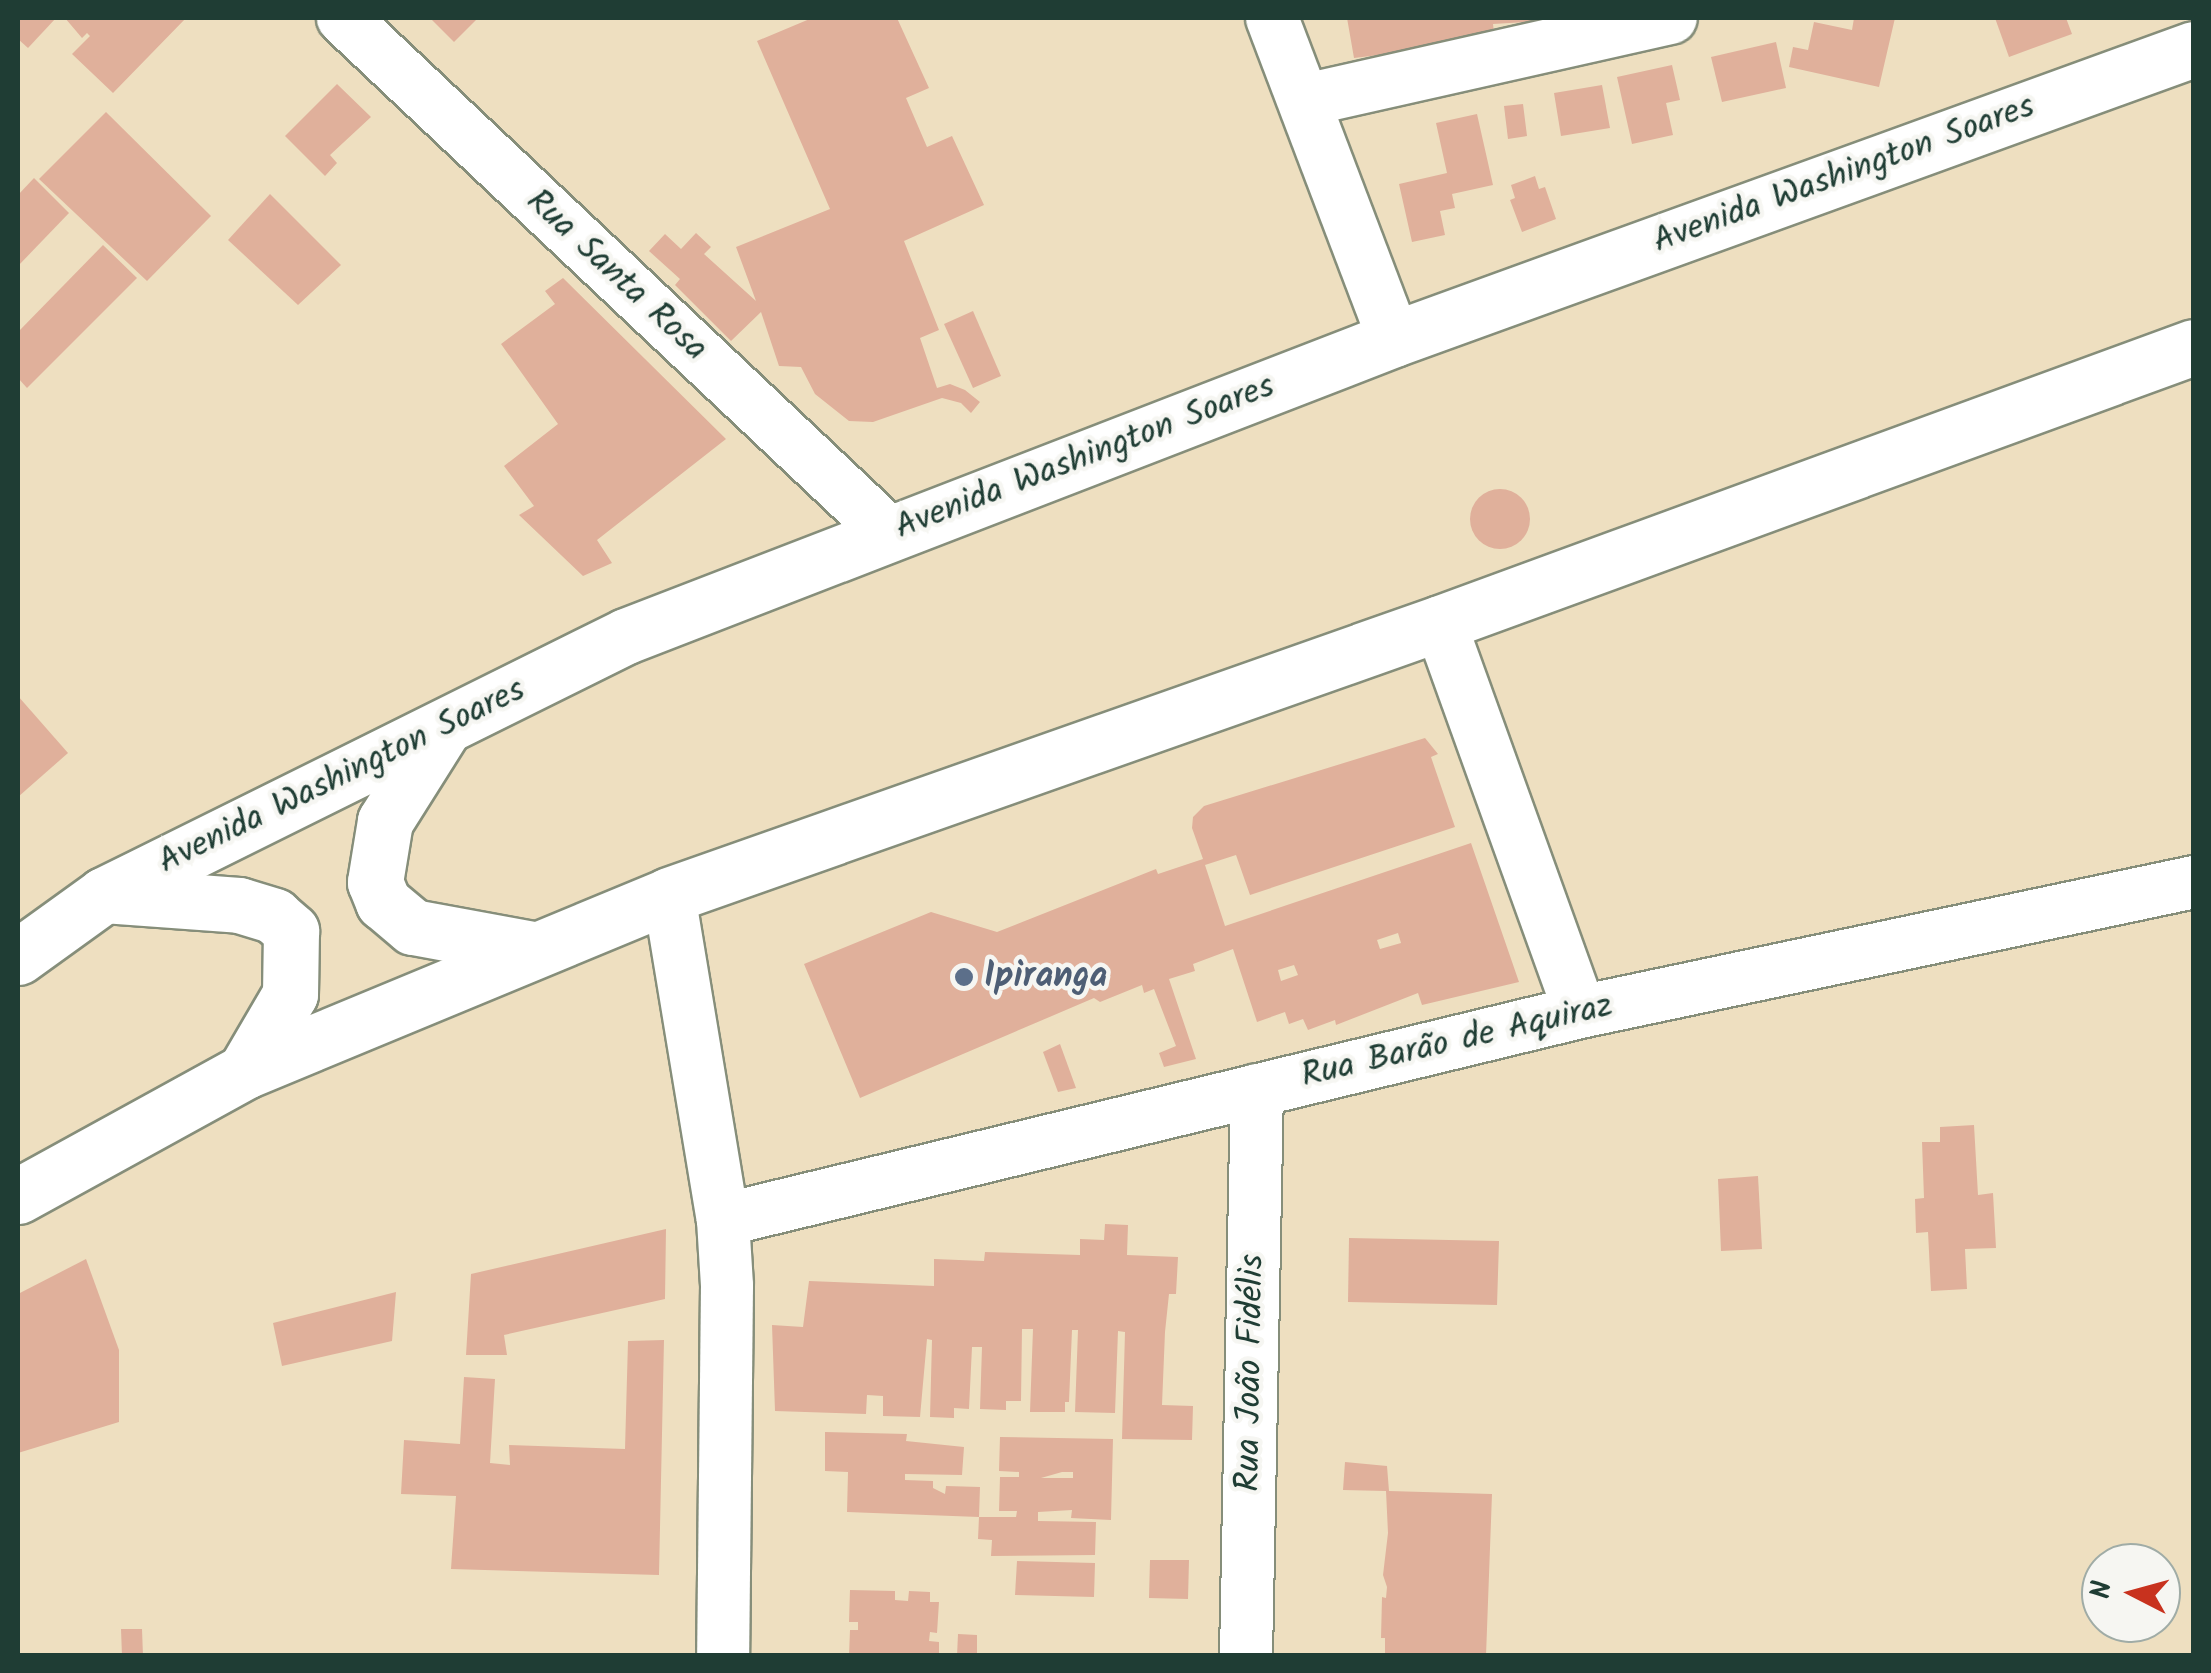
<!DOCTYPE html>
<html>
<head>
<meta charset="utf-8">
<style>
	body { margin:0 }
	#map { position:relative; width:2211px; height:1673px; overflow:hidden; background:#eedfc0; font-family:Kalam,sans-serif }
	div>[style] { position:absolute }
	.building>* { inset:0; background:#e0b09b }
	.round { border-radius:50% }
	.roads { filter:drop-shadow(2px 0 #868e7a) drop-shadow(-2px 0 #868e7a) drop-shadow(0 2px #868e7a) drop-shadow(0 -2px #868e7a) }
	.minor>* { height:52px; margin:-26px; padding:0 26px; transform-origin:26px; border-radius:26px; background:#fff }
	.highway>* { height:55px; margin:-27.5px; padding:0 27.5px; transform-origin:27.5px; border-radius:27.5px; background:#fff }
	.dots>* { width:28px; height:28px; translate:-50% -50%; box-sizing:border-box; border:5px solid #f6f6f2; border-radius:50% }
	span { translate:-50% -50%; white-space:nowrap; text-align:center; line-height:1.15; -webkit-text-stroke:9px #f6f6f2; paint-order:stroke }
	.street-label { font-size:35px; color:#1f3d34 }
	.service-label { font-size:35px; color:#4e5e75; font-weight:700 }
	.left { translate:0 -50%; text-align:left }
	.frame { position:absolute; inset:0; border:20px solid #1f3d34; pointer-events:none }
	.north { position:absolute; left:2081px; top:1543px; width:100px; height:100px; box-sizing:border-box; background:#f6f6f2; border:2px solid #a0aca6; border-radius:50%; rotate:276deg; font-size:28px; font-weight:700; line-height:40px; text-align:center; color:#1f3d34 }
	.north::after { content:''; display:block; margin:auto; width:35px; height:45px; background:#c8321e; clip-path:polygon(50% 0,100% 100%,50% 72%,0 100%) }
</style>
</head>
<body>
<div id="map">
	<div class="building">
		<i style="clip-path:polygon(18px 18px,56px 18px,28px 48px,18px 39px)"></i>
		<i style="clip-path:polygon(65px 18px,186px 18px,113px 93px,72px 54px,90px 36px,87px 33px,82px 38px)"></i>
		<i style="clip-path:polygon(430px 18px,478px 18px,454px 42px)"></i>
		<i style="clip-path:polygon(812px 18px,897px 18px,929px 88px,906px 98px,927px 147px,952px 136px,984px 205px,904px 241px,939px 330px,920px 338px,937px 388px,950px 384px,965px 390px,980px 402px,971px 413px,961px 403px,942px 398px,873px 422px,849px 421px,815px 394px,801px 367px,779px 366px,761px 312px,731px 341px,675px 285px,680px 279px,649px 251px,665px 234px,681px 249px,696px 233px,711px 247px,704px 254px,756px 301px,736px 247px,830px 209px,757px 41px)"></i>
		<i style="clip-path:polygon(1347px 18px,1541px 18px,1541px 21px,1493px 24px,1495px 41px,1354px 58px)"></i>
		<i style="clip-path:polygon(1854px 18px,1895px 18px,1879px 87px,1789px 67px,1793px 47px,1808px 50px,1814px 22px,1852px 30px)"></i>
		<i style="clip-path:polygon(1995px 18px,2066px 18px,2072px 34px,2009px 57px)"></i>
		<i style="clip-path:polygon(1776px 42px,1786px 88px,1722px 102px,1711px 57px)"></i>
		<i style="clip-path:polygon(1672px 65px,1680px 100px,1666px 103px,1673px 135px,1632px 144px,1617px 77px)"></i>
		<i style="clip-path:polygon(337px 84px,371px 117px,330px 155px,337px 163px,325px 176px,285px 136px)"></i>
		<i style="clip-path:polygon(1602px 85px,1610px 128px,1561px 136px,1554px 93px)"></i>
		<i style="clip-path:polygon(1523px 104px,1527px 136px,1508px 139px,1504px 106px)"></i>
		<i style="clip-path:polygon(106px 112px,211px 216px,147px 281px,39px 179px)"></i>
		<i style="clip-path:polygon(1477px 114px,1493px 185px,1452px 194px,1455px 208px,1440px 211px,1445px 235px,1412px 242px,1399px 184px,1447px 173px,1436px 123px)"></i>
		<i style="clip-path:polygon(1535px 176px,1539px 189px,1545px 187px,1556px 219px,1522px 232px,1510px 200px,1515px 198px,1511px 185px)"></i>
		<i style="clip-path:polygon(34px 178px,69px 213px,18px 266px,18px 195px)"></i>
		<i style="clip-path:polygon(270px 194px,341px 265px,298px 305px,228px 240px)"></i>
		<i style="clip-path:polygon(103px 245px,137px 278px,27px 388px,18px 378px,18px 332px)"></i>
		<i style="clip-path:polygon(563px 278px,726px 439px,597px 540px,612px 563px,583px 576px,519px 515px,534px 506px,504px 466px,558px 424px,501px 344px,555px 304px,545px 291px)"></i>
		<i style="clip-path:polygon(973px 311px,1001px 376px,973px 388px,944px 324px)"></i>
		<i class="round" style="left:1470px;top:489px;width:60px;height:60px"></i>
		<i style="clip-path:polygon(18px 696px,68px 753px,18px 797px)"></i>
		<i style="clip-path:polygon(evenodd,1425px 738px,1438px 754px,1431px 757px,1455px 827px,1250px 895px,1236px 855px,1205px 865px,1225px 926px,1471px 843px,1519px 982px,1422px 1005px,1418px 993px,1336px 1025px,1335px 1020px,1308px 1030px,1303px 1019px,1289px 1024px,1285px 1012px,1257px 1022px,1233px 949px,1193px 964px,1195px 971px,1169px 979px,1196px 1059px,1164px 1067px,1159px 1053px,1176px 1046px,1154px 989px,1144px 993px,1142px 985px,1100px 1002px,1094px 998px,860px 1098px,804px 964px,931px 912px,997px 932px,1156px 869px,1158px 874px,1203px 859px,1192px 828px,1193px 817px,1204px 806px,1425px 738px,1398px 933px,1401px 943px,1380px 949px,1377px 940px,1398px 933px,1425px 738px,1294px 965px,1298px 975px,1281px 981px,1278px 970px,1294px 965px)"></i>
		<i style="clip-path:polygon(1060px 1044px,1076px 1088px,1058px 1092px,1043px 1052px)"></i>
		<i style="clip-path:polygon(1974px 1125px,1978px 1195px,1993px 1193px,1996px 1248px,1965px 1249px,1967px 1289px,1931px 1291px,1928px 1232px,1916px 1233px,1915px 1199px,1924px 1198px,1922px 1142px,1940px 1142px,1940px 1127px)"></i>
		<i style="clip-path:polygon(1758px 1176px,1762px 1249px,1721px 1251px,1718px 1179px)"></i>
		<i style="clip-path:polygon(1105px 1224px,1128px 1225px,1127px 1255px,1178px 1257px,1176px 1294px,1169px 1294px,1165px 1332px,1162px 1405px,1193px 1406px,1192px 1440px,1122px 1439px,1125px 1332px,1118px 1331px,1115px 1413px,1075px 1412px,1078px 1330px,1072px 1330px,1069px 1402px,1065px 1402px,1065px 1412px,1030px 1412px,1033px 1329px,1022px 1329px,1021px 1401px,1006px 1401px,1006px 1410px,980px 1409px,982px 1347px,972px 1347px,969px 1409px,954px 1408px,954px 1418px,930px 1417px,932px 1340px,927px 1339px,920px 1417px,883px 1416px,883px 1396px,867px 1395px,866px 1414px,775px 1411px,772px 1325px,803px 1327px,809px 1281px,934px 1286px,934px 1259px,984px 1261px,985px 1252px,1080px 1255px,1080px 1239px,1104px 1240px)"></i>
		<i style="clip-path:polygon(666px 1229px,665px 1299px,504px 1335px,507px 1355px,466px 1355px,471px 1274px)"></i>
		<i style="clip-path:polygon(1349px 1238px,1499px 1241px,1497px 1305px,1348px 1302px)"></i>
		<i style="clip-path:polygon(86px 1259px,119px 1350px,119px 1422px,18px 1453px,18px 1294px)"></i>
		<i style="clip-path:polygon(396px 1292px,392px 1341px,282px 1366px,273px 1323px)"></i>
		<i style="clip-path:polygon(664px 1340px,659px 1575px,451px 1569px,456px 1496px,401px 1494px,404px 1440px,460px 1444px,464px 1377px,495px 1379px,490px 1463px,510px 1465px,509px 1445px,625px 1449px,628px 1341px)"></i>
		<i style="clip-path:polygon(825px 1432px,907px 1434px,906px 1441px,964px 1447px,962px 1475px,905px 1474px,905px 1480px,933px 1481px,933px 1488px,945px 1494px,946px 1486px,980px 1487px,979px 1517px,847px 1512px,848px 1472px,825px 1471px)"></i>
		<i style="clip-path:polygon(evenodd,1000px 1437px,1113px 1439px,1111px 1520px,1071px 1518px,1072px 1510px,1038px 1512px,1038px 1521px,1096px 1522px,1095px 1555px,991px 1556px,992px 1540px,978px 1539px,979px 1517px,1016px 1517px,1017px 1511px,999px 1511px,1000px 1477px,1019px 1477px,1019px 1472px,999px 1471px,1000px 1437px,1062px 1472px,1073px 1472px,1073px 1478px,1041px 1478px,1062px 1472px)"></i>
		<i style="clip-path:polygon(1345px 1462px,1387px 1466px,1389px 1491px,1492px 1494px,1486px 1656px,1385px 1656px,1385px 1638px,1381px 1638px,1382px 1597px,1386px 1598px,1387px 1587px,1383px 1575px,1388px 1533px,1386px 1491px,1343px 1490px)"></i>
		<i style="clip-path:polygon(1150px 1560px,1189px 1560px,1188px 1599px,1149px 1598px)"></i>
		<i style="clip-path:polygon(1017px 1561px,1095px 1563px,1094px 1597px,1015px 1595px)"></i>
		<i style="clip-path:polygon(850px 1590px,895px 1591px,895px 1600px,908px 1601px,909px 1591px,930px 1592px,930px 1602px,939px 1602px,937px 1633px,930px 1632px,929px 1641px,939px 1642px,939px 1656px,849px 1656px,850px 1630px,858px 1630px,858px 1622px,849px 1622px)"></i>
		<i style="clip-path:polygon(121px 1629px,142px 1629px,143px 1656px,122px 1656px)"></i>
		<i style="clip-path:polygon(958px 1634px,977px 1635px,977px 1656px,957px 1656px)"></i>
	</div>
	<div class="roads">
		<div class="minor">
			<i style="left:343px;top:18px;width:752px;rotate:43.33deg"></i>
			<i style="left:1272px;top:18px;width:343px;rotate:69.2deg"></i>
			<i style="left:1306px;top:100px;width:374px;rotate:-12.7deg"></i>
			<i style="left:1440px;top:623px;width:413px;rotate:70.2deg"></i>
			<i style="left:669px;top:895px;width:329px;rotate:80.6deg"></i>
			<i style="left:723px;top:1220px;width:66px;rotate:86.5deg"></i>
			<i style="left:727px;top:1286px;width:370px;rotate:90.6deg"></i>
			<i style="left:723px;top:1220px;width:882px;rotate:-13.64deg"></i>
			<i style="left:1580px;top:1012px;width:628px;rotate:-11.95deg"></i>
			<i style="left:1246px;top:1656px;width:566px;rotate:-88.89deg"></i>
		</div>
		<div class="highway">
			<i style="left:443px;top:729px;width:109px;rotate:122.2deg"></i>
			<i style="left:385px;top:821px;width:62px;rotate:99.3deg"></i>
			<i style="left:375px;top:882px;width:22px;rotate:68deg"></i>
			<i style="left:383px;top:902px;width:39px;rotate:40deg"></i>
			<i style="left:413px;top:927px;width:122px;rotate:10.4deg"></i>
			<i style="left:104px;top:895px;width:135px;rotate:4.2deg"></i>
			<i style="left:239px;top:905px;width:37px;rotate:17deg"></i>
			<i style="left:274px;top:916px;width:23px;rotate:41deg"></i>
			<i style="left:291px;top:931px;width:63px;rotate:90.9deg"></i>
			<i style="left:290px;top:994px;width:89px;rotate:120.3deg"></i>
			<i style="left:18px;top:957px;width:106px;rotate:-35.8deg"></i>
			<i style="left:104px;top:895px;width:583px;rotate:-26.39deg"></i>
			<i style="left:626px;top:636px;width:823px;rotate:-21.14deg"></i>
			<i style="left:1394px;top:339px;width:851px;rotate:-19.93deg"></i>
			<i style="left:18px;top:1196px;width:259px;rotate:-28.8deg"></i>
			<i style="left:245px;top:1071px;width:459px;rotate:-22.5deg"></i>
			<i style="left:669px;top:895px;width:818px;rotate:-19.43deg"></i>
			<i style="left:1440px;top:623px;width:803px;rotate:-20.11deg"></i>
		</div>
	</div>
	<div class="dots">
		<i style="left:964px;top:977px;background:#5c6f8a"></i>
	</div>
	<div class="street-label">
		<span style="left:1844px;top:175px;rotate:-20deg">Avenida Washington Soares</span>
		<span style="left:616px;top:276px;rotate:43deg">Rua Santa Rosa</span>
		<span style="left:1085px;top:458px;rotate:-21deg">Avenida Washington Soares</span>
		<span style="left:342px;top:777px;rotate:-26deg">Avenida Washington Soares</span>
		<span style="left:1457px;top:1042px;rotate:-13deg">Rua Barão de Aquiraz</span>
		<span style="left:1251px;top:1373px;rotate:-89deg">Rua João Fidélis</span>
	</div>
	<div class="service-label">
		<span class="left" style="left:984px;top:977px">Ipiranga</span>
	</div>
	<div class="frame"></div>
	<div class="north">N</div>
</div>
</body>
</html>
